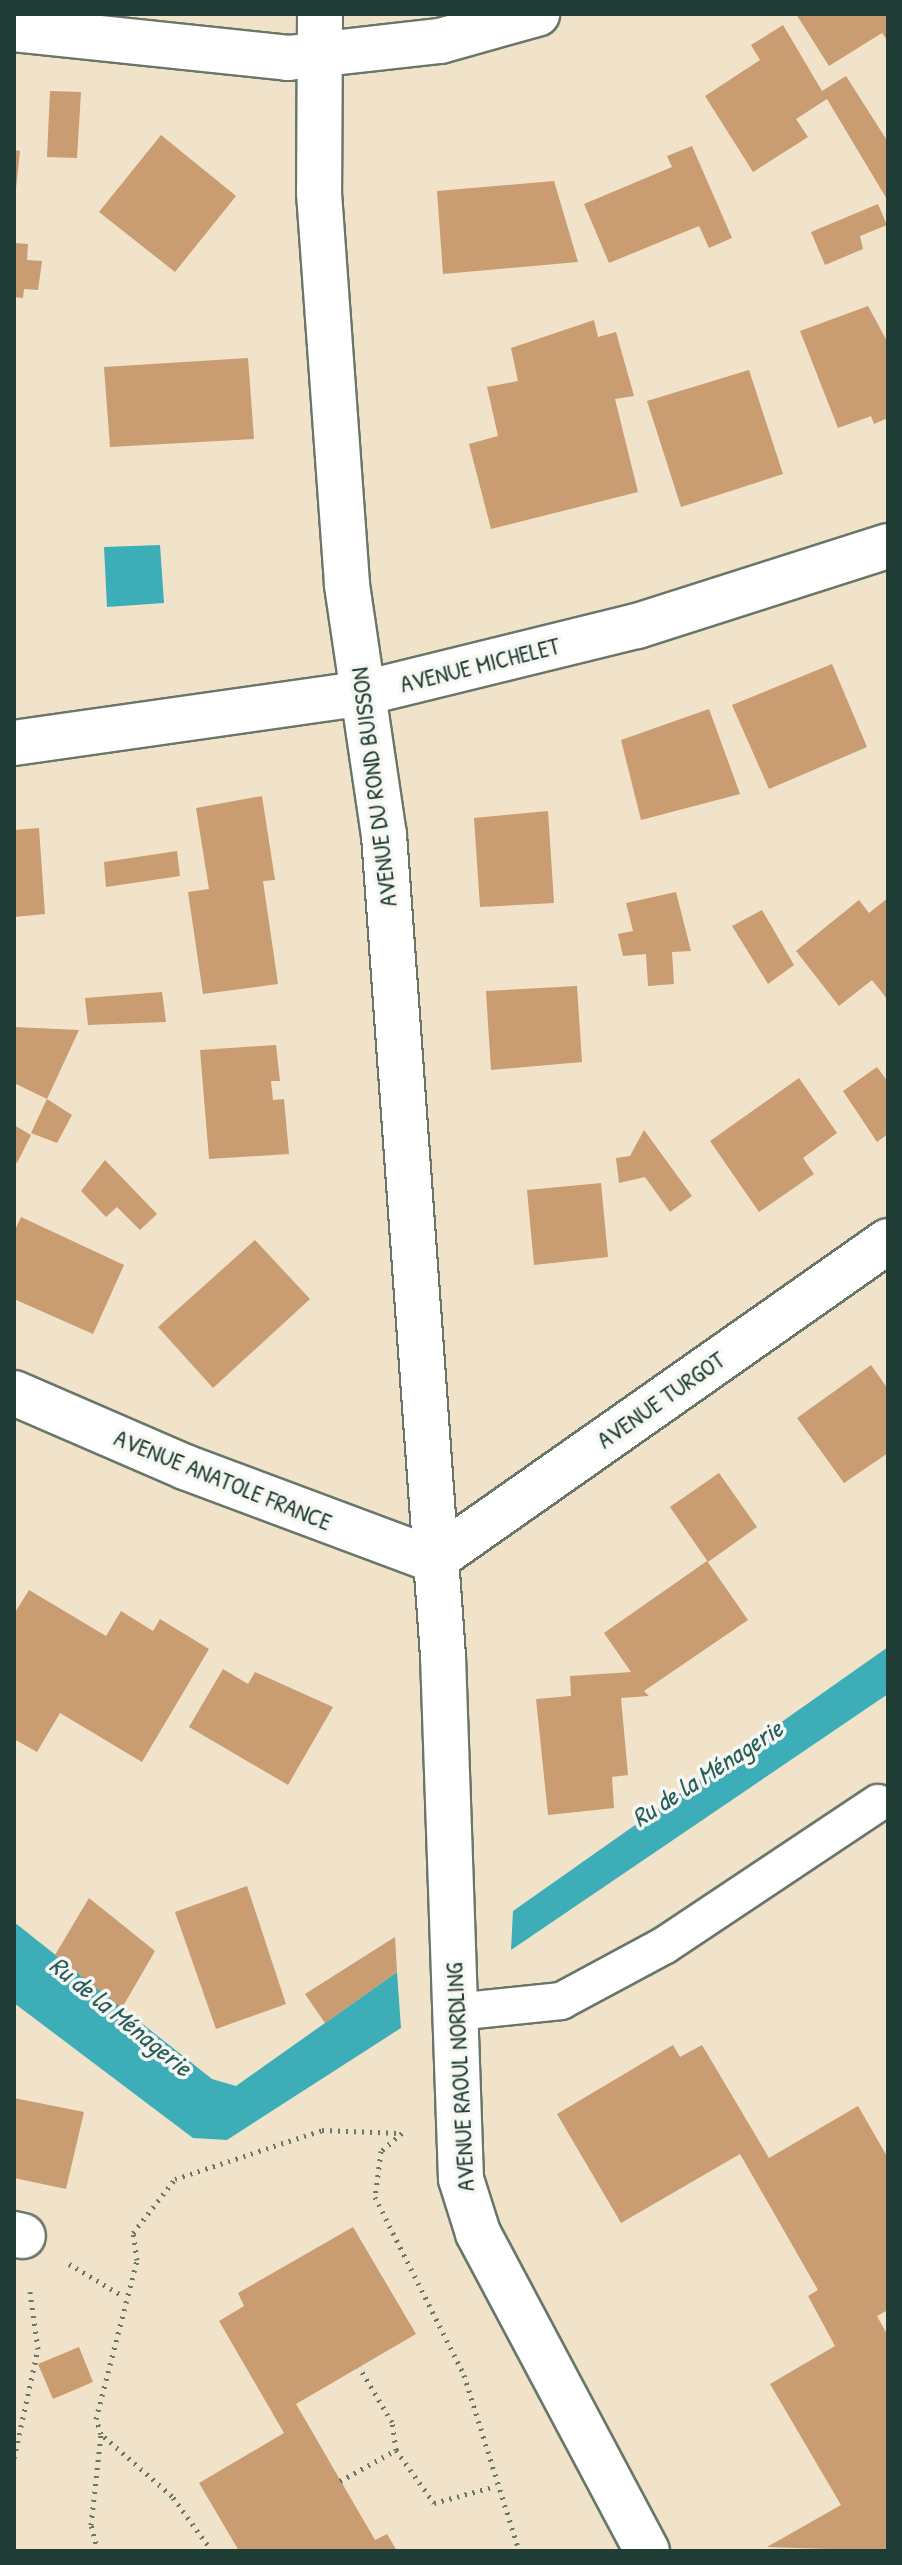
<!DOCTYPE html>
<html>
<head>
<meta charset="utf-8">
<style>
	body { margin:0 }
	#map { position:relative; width:902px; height:2565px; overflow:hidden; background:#f0e3c9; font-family:"Patrick Hand",sans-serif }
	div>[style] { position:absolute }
	.water>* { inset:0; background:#3daeb7 }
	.building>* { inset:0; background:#c99c71 }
	.path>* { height:5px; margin-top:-2.5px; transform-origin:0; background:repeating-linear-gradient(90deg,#687768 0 2px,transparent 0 8px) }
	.roads { filter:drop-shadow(2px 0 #687768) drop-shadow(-2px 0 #687768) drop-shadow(0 2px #687768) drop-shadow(0 -2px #687768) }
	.service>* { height:36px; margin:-18px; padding:0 18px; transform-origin:18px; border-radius:18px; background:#fff }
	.minor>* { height:44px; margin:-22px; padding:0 22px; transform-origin:22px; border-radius:22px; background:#fff }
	span { translate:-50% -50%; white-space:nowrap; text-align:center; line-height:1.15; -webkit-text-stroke:7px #f6f6f2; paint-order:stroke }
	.street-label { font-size:24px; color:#1f3d34 }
	.water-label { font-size:26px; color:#285f5b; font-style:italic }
	.frame { position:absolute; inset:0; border:16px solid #1f3d34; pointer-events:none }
</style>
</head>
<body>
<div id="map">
	<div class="water">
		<i style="clip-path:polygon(160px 545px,164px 603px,107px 607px,104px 547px)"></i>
		<i style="clip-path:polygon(888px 1647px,888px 1694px,511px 1950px,513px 1911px)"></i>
		<i style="clip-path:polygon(14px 1922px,212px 2079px,236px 2086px,397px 1972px,401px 2028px,227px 2140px,193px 2138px,14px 2003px)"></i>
	</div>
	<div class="building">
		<i style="clip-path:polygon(796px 14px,888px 14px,888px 41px,882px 33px,829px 66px)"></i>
		<i style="clip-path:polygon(783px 25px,822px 91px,846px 76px,888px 142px,888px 201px,827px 99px,796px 119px,808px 137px,753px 172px,705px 96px,760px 60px,751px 45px)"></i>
		<i style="clip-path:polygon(50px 91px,81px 92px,77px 158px,47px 157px)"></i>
		<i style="clip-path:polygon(161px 135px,236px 196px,175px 272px,99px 212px)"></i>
		<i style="clip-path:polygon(692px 146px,732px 238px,709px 248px,699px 226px,609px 263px,584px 204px,672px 167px,667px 156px)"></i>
		<i style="clip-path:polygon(14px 150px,20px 151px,16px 189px,14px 189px)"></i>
		<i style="clip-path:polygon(554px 181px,578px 262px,443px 274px,437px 191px)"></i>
		<i style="clip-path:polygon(878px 204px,887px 225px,860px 236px,863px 249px,825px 265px,811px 232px)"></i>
		<i style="clip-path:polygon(14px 243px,28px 244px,27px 260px,42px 261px,38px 290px,24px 289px,23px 298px,14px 297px)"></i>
		<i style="clip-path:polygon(868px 306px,888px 343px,888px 418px,874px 424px,871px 416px,838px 428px,800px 331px)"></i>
		<i style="clip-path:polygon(594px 320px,598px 337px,616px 332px,634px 396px,615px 399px,638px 492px,491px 529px,469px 444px,498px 436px,487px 387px,518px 381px,511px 348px)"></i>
		<i style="clip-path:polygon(248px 358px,254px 439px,110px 447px,104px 367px)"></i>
		<i style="clip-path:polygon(749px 370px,783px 474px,681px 507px,647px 401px)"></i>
		<i style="clip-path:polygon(832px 664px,867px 747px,769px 789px,732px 705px)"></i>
		<i style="clip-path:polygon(709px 709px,740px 794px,641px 820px,621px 740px)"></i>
		<i style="clip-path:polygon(262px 796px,275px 880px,263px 881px,278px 984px,203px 994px,188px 892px,209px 889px,196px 808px)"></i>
		<i style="clip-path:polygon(548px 811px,554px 903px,480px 907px,474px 818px)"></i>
		<i style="clip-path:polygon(39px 828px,45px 914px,14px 917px,14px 830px)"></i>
		<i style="clip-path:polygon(177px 851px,180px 876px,106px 887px,104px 862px)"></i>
		<i style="clip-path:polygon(676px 892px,691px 951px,672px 952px,674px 984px,648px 986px,646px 954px,623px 956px,618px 934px,633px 931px,626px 903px)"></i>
		<i style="clip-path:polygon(888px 898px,888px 1000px,872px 980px,839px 1006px,796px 951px,859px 900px,869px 913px)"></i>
		<i style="clip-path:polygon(762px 910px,794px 965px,768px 984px,732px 926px)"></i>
		<i style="clip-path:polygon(577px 986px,582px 1062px,491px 1070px,486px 991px)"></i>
		<i style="clip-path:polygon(162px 992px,166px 1022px,88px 1025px,85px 998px)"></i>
		<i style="clip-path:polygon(14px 1027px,79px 1030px,47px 1099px,14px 1083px)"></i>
		<i style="clip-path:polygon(276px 1045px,280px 1081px,271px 1081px,273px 1100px,284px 1099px,289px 1154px,209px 1159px,200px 1050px)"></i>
		<i style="clip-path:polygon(877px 1067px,888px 1082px,888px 1134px,877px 1142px,843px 1091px)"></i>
		<i style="clip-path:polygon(799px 1078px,837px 1133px,803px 1158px,814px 1174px,759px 1212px,710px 1141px)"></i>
		<i style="clip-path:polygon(47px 1099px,72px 1115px,57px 1143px,31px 1133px)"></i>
		<i style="clip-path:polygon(14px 1125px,31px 1135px,17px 1163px,14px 1162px)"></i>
		<i style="clip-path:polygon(644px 1130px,692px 1196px,670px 1212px,645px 1177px,619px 1183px,616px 1158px,630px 1156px)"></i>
		<i style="clip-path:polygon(105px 1160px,157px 1214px,140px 1230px,117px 1207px,106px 1217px,81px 1191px)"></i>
		<i style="clip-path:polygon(601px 1183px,608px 1257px,534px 1265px,527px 1190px)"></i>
		<i style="clip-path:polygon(21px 1217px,124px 1265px,93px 1334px,14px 1299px,14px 1232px)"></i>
		<i style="clip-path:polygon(255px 1240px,310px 1299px,213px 1388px,158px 1327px)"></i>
		<i style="clip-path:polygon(871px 1365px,888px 1389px,888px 1453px,844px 1483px,797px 1418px)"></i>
		<i style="clip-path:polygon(719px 1473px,757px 1527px,708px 1562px,670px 1507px)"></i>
		<i style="clip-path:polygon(707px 1561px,748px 1620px,644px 1691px,649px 1696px,621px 1698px,628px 1775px,612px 1777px,614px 1808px,548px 1815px,536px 1699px,571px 1696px,570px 1676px,631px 1672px,604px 1633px)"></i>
		<i style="clip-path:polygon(29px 1590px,106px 1636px,121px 1611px,153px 1631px,160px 1619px,209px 1649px,142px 1762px,60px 1713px,37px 1752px,14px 1739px,14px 1614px)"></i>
		<i style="clip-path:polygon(223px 1669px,248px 1684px,255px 1672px,333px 1707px,288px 1785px,189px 1727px)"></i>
		<i style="clip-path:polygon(247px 1886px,286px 2004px,216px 2029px,175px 1912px)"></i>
		<i style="clip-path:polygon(89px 1898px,155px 1951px,122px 2008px,55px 1955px)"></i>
		<i style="clip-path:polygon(395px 1937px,397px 1972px,325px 2023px,305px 1994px)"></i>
		<i style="clip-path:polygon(673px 2045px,680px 2057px,702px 2045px,769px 2158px,858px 2106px,888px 2158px,888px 2310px,877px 2316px,888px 2336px,888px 2551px,767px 2547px,841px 2505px,770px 2384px,835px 2346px,808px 2296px,818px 2290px,740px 2154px,621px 2223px,557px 2114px)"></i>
		<i style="clip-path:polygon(14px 2098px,84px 2112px,66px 2189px,14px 2178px)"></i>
		<i style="clip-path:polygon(353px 2227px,416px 2334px,296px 2404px,375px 2540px,387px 2534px,397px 2551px,239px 2551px,199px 2483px,284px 2433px,219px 2321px,244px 2306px,238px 2293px)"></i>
		<i style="clip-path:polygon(79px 2347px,93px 2382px,53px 2399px,38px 2364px)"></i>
	</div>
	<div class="path">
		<i style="left:402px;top:2133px;width:28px;rotate:139deg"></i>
		<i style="left:381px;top:2151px;width:46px;rotate:97.4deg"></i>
		<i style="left:375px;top:2197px;width:199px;rotate:63.4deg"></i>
		<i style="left:464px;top:2375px;width:184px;rotate:72.6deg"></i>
		<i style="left:69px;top:2264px;width:63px;rotate:30.7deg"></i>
		<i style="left:396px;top:2450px;width:65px;rotate:54.4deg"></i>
		<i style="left:434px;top:2503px;width:64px;rotate:-15.3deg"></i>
		<i style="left:14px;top:2458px;width:112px;rotate:-77.6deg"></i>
		<i style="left:38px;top:2349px;width:58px;rotate:-98deg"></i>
		<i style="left:340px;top:2481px;width:64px;rotate:-29deg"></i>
		<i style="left:396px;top:2450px;width:28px;rotate:-98deg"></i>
		<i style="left:392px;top:2422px;width:64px;rotate:-121deg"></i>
		<i style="left:98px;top:2551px;width:27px;rotate:-105deg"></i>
		<i style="left:91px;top:2525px;width:92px;rotate:-83.7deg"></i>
		<i style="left:212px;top:2551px;width:68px;rotate:-126deg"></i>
		<i style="left:172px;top:2496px;width:94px;rotate:-138.9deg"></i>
		<i style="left:101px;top:2434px;width:16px;rotate:-108deg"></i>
		<i style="left:96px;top:2419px;width:164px;rotate:-75.5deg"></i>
		<i style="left:137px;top:2260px;width:27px;rotate:-98deg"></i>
		<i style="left:133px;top:2233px;width:68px;rotate:-52.1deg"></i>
		<i style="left:175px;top:2179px;width:155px;rotate:-18.4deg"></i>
		<i style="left:322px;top:2130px;width:78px;rotate:2.2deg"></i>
	</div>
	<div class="roads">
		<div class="service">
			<i style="left:455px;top:2012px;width:107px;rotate:-5.9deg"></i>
			<i style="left:561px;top:2001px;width:118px;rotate:-28.3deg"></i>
			<i style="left:665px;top:1945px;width:256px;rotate:-33.7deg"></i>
		</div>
		<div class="minor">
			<i style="left:320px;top:14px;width:179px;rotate:90.3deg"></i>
			<i style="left:319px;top:193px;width:393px;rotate:85.9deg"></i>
			<i style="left:347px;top:585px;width:253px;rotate:81.6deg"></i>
			<i style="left:384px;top:835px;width:823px;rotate:85.89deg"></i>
			<i style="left:443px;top:1656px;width:523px;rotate:88.03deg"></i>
			<i style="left:461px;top:2179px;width:57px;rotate:72.5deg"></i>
			<i style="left:478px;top:2233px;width:360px;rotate:62deg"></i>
			<i style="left:14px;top:29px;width:276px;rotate:6deg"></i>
			<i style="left:288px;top:58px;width:153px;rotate:-6.4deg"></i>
			<i style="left:440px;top:41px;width:101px;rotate:-15.6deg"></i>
			<i style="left:14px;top:743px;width:354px;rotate:-8.1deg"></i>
			<i style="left:364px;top:693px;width:281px;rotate:-13.8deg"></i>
			<i style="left:637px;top:626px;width:263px;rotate:-17.7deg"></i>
			<i style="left:14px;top:1393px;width:186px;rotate:23.4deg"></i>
			<i style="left:185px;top:1467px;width:266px;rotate:20.5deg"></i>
			<i style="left:434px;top:1560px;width:555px;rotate:-35.09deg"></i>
			<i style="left:14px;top:2234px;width:9px;rotate:13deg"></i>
		</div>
	</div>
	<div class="street-label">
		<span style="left:480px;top:665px;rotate:-14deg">AVENUE MICHELET</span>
		<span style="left:374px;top:787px;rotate:-97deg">AVENUE DU ROND BUISSON</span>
		<span style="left:661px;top:1400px;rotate:-35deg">AVENUE TURGOT</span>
		<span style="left:223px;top:1480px;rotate:22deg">AVENUE ANATOLE FRANCE</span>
		<span style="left:460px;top:2077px;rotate:-93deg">AVENUE RAOUL NORDLING</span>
	</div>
	<div class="water-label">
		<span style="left:707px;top:1773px;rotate:-33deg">Ru de la Ménagerie</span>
		<span style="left:121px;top:2016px;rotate:39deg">Ru de la Ménagerie</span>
	</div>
	<div class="frame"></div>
</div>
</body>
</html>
